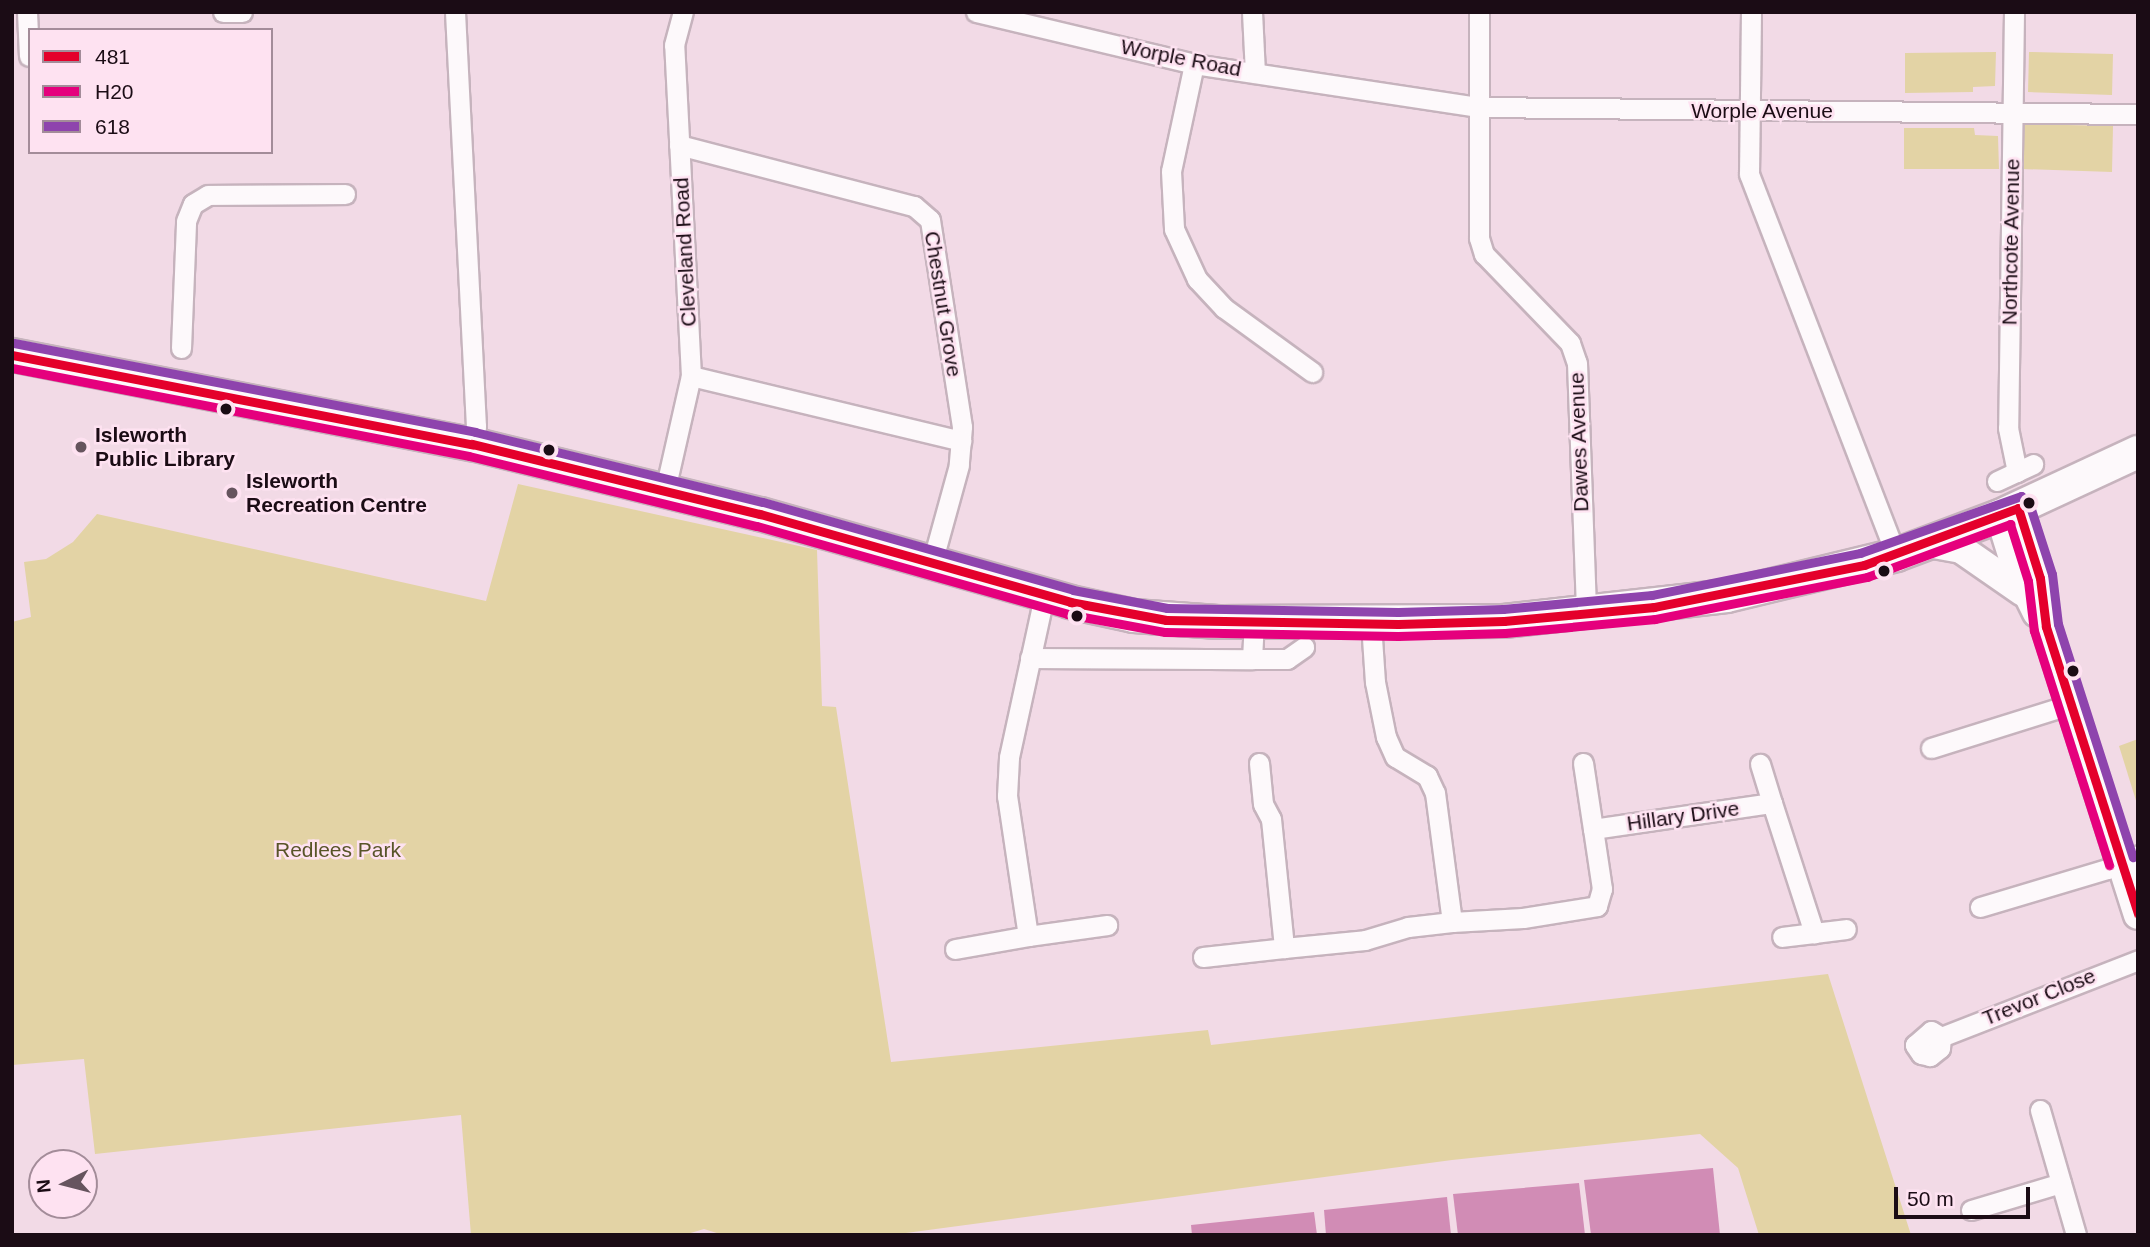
<!DOCTYPE html>
<html>
<head>
<meta charset="utf-8">
<style>
	body { margin:0 }
	#map { position:relative; width:2150px; height:1247px; overflow:hidden; background:#f2dae6; font-family:Arial,sans-serif }
	div>[style] { position:absolute }
	.green>* { inset:0; background:#e3d3a5 }
	.water>* { inset:0; background:#d18cb5 }
	.roads { filter:drop-shadow(2px 0 #c6b3bd) drop-shadow(-2px 0 #c6b3bd) drop-shadow(0 2px #c6b3bd) drop-shadow(0 -2px #c6b3bd) }
	.street>* { height:19px; margin:-9.5px; padding:0 9.5px; transform-origin:9.5px; border-radius:9.5px; background:#fdf9fb }
	.secondary>* { height:28px; margin:-14px; padding:0 14px; transform-origin:14px; border-radius:14px; background:#fdf9fb }
	.primary>* { height:32px; margin:-16px; padding:0 16px; transform-origin:16px; border-radius:16px; background:#fdf9fb }
	.bus-1>* { height:9px; margin:-4.5px; padding:0 4.5px; transform-origin:4.5px; border-radius:4.5px; background:#e4002b }
	.bus-2>* { height:9px; margin:-4.5px; padding:0 4.5px; transform-origin:4.5px; border-radius:4.5px; background:#e5007d }
	.bus-3>* { height:9px; margin:-4.5px; padding:0 4.5px; transform-origin:4.5px; border-radius:4.5px; background:#8e44ad }
	.dots>* { width:19px; height:19px; translate:-50% -50%; box-sizing:border-box; border:4px solid #fee2f1; border-radius:50% }
	span { translate:-50% -50%; white-space:nowrap; text-align:center; line-height:1.15; -webkit-text-stroke:5px #fee2f1; paint-order:stroke }
	.street-label { font-size:21px; color:#1b0c15 }
	.poi-label { font-size:21px; color:#1b0c15; font-weight:700 }
	.left { translate:0 -50%; text-align:left }
	.park-label { font-size:21px; color:#585428 }
	.frame { position:absolute; inset:0; border:14px solid #1b0c15; pointer-events:none }
	.legend { position:absolute; left:28px; top:28px; width:245px; height:126px; box-sizing:border-box; background:#fee2f1; border:2px solid #a38c99; margin:0; padding:9px 12px; list-style:none; font-size:21px; color:#1b0c15 }
	.legend li { display:flex; align-items:center; gap:14px; height:35px }
	.legend b { width:35px; border:2px solid #a38c99 }
	.north { position:absolute; left:28px; top:1149px; width:70px; height:70px; box-sizing:border-box; background:#fee2f1; border:2px solid #a38c99; border-radius:50%; rotate:264deg; font-size:19px; font-weight:700; line-height:28px; text-align:center; color:#1b0c15 }
	.north::after { content:''; display:block; margin:auto; width:24px; height:32px; background:#66545e; clip-path:polygon(50% 0,100% 100%,50% 72%,0 100%) }
	.scale { position:absolute; left:1894px; top:1187px; width:136px; height:32px; box-sizing:border-box; border:4px solid #1b0c15; border-top:0; padding-left:9px; font-size:21px; line-height:24px; white-space:nowrap; color:#1b0c15; -webkit-text-stroke:5px #fee2f1; paint-order:stroke }
</style>
</head>
<body>
<div id="map">
	<div class="green">
		<i style="clip-path:polygon(1996px 52px,1995px 86px,1973px 87px,1973px 92px,1905px 93px,1905px 53px)"></i>
		<i style="clip-path:polygon(2029px 52px,2113px 54px,2112px 95px,2028px 92px)"></i>
		<i style="clip-path:polygon(2023px 124px,2113px 126px,2112px 172px,2022px 169px)"></i>
		<i style="clip-path:polygon(1904px 128px,1974px 128px,1975px 135px,1998px 136px,1999px 169px,1904px 169px)"></i>
		<i style="clip-path:polygon(518px 484px,817px 550px,822px 706px,836px 707px,891px 1062px,1208px 1030px,1211px 1045px,1828px 974px,1911px 1235px,1759px 1235px,1738px 1168px,1700px 1134px,1452px 1160px,891px 1235px,723px 1235px,704px 1229px,684px 1235px,471px 1235px,461px 1115px,95px 1154px,84px 1059px,12px 1065px,12px 622px,31px 617px,24px 562px,46px 559px,73px 542px,97px 514px,486px 601px)"></i>
		<i style="clip-path:polygon(2138px 739px,2138px 807px,2119px 746px)"></i>
	</div>
	<div class="water">
		<i style="clip-path:polygon(1713px 1168px,1720px 1235px,1591px 1235px,1584px 1180px)"></i>
		<i style="clip-path:polygon(1579px 1183px,1585px 1235px,1458px 1235px,1453px 1194px)"></i>
		<i style="clip-path:polygon(1447px 1197px,1451px 1235px,1326px 1235px,1324px 1210px)"></i>
		<i style="clip-path:polygon(1314px 1212px,1317px 1235px,1192px 1235px,1191px 1225px)"></i>
	</div>
	<div class="roads">
		<div class="street">
			<i style="left:27px;top:12px;width:44px;rotate:87.4deg"></i>
			<i style="left:223px;top:12px;width:19px"></i>
			<i style="left:455px;top:12px;width:415px;rotate:87.1deg"></i>
			<i style="left:476px;top:426px;width:18px;rotate:103deg"></i>
			<i style="left:976px;top:12px;width:224px;rotate:13.4deg"></i>
			<i style="left:1194px;top:64px;width:287px;rotate:8.6deg"></i>
			<i style="left:1478px;top:107px;width:660px;rotate:0.61deg"></i>
			<i style="left:1252px;top:12px;width:61px;rotate:87.2deg"></i>
			<i style="left:1479px;top:12px;width:226px;rotate:90deg"></i>
			<i style="left:1479px;top:238px;width:17px;rotate:73deg"></i>
			<i style="left:1484px;top:254px;width:124px;rotate:46deg"></i>
			<i style="left:1570px;top:343px;width:21px;rotate:71deg"></i>
			<i style="left:1577px;top:363px;width:251px;rotate:87.9deg"></i>
			<i style="left:1751px;top:12px;width:162px;rotate:90.7deg"></i>
			<i style="left:1749px;top:174px;width:408px;rotate:68.9deg"></i>
			<i style="left:2014px;top:12px;width:416px;rotate:90.8deg"></i>
			<i style="left:2008px;top:428px;width:45px;rotate:78.4deg"></i>
			<i style="left:1194px;top:64px;width:109px;rotate:102.1deg"></i>
			<i style="left:1171px;top:171px;width:58px;rotate:87deg"></i>
			<i style="left:1174px;top:229px;width:55px;rotate:65.3deg"></i>
			<i style="left:1197px;top:279px;width:40px;rotate:47deg"></i>
			<i style="left:1224px;top:308px;width:109px;rotate:36deg"></i>
			<i style="left:679px;top:145px;width:243px;rotate:14.6deg"></i>
			<i style="left:914px;top:206px;width:21px;rotate:41deg"></i>
			<i style="left:930px;top:220px;width:209px;rotate:81.2deg"></i>
			<i style="left:962px;top:427px;width:38px;rotate:95deg"></i>
			<i style="left:959px;top:465px;width:102px;rotate:105.4deg"></i>
			<i style="left:181px;top:348px;width:127px;rotate:-87.7deg"></i>
			<i style="left:186px;top:221px;width:18px;rotate:-68deg"></i>
			<i style="left:193px;top:204px;width:17px;rotate:-31deg"></i>
			<i style="left:208px;top:195px;width:137px;rotate:-0.4deg"></i>
			<i style="left:691px;top:376px;width:278px;rotate:13.5deg"></i>
			<i style="left:1997px;top:481px;width:40px;rotate:-25deg"></i>
			<i style="left:665px;top:490px;width:117px;rotate:-77.2deg"></i>
			<i style="left:691px;top:376px;width:331px;rotate:-92.9deg"></i>
			<i style="left:674px;top:45px;width:34px;rotate:-75deg"></i>
			<i style="left:1030px;top:658px;width:222px;rotate:0.3deg"></i>
			<i style="left:1252px;top:659px;width:36px;rotate:-87deg"></i>
			<i style="left:1252px;top:659px;width:35px"></i>
			<i style="left:1287px;top:659px;width:21px;rotate:-35deg"></i>
			<i style="left:1931px;top:748px;width:147px;rotate:-17.4deg"></i>
			<i style="left:1259px;top:763px;width:41px;rotate:84.4deg"></i>
			<i style="left:1263px;top:804px;width:17px;rotate:62deg"></i>
			<i style="left:1271px;top:819px;width:130px;rotate:84.2deg"></i>
			<i style="left:1284px;top:948px;width:81px;rotate:-5.6deg"></i>
			<i style="left:1365px;top:940px;width:45px;rotate:-16.8deg"></i>
			<i style="left:1408px;top:927px;width:44px;rotate:-6.5deg"></i>
			<i style="left:1452px;top:922px;width:130px;rotate:-97.5deg"></i>
			<i style="left:1435px;top:793px;width:19px;rotate:-115deg"></i>
			<i style="left:1427px;top:776px;width:37px;rotate:-149deg"></i>
			<i style="left:1395px;top:757px;width:22px;rotate:-114deg"></i>
			<i style="left:1386px;top:737px;width:56px;rotate:-101.3deg"></i>
			<i style="left:1375px;top:682px;width:58px;rotate:-93.9deg"></i>
			<i style="left:1583px;top:763px;width:67px;rotate:81.4deg"></i>
			<i style="left:1772px;top:803px;width:137px;rotate:72.1deg"></i>
			<i style="left:1814px;top:933px;width:32px;rotate:173deg"></i>
			<i style="left:1980px;top:907px;width:133px;rotate:-16.7deg"></i>
			<i style="left:2107px;top:869px;width:34px;rotate:-24deg"></i>
			<i style="left:1452px;top:922px;width:71px;rotate:-3.2deg"></i>
			<i style="left:1523px;top:918px;width:75px;rotate:-9.2deg"></i>
			<i style="left:1597px;top:906px;width:18px;rotate:-74deg"></i>
			<i style="left:1602px;top:889px;width:61px;rotate:-98.5deg"></i>
			<i style="left:1593px;top:829px;width:181px;rotate:-8.3deg"></i>
			<i style="left:1772px;top:803px;width:41px;rotate:-107.1deg"></i>
			<i style="left:1814px;top:933px;width:32px;rotate:-7deg"></i>
			<i style="left:1028px;top:936px;width:80px;rotate:-7.9deg"></i>
			<i style="left:955px;top:949px;width:74px;rotate:-10.1deg"></i>
			<i style="left:1028px;top:936px;width:142px;rotate:-98.5deg"></i>
			<i style="left:1007px;top:796px;width:39px;rotate:-87deg"></i>
			<i style="left:1009px;top:757px;width:165px;rotate:-77.7deg"></i>
			<i style="left:1203px;top:957px;width:81px;rotate:-6.3deg"></i>
			<i style="left:1931px;top:1031px;width:12px;rotate:31deg"></i>
			<i style="left:1941px;top:1037px;width:11px;rotate:95deg"></i>
			<i style="left:1940px;top:1048px;width:13px;rotate:141deg"></i>
			<i style="left:1930px;top:1056px;width:9px;rotate:-167deg"></i>
			<i style="left:1921px;top:1054px;width:11px;rotate:-124deg"></i>
			<i style="left:1915px;top:1045px;width:21px;rotate:-41deg"></i>
			<i style="left:1941px;top:1037px;width:212px;rotate:-21.3deg"></i>
			<i style="left:2040px;top:1110px;width:130px;rotate:73.9deg"></i>
			<i style="left:1971px;top:1210px;width:94px;rotate:-16.7deg"></i>
		</div>
		<div class="secondary">
			<i style="left:2018px;top:508px;width:73px;rotate:72.6deg"></i>
			<i style="left:2040px;top:578px;width:49px;rotate:83deg"></i>
			<i style="left:2046px;top:627px;width:302px;rotate:72.3deg"></i>
			<i style="left:2000px;top:516px;width:61px;rotate:72.8deg"></i>
			<i style="left:2018px;top:574px;width:43px;rotate:64deg"></i>
			<i style="left:1928px;top:543px;width:34px;rotate:10deg"></i>
			<i style="left:1961px;top:549px;width:75px;rotate:34.7deg"></i>
		</div>
		<div class="primary">
			<i style="left:12px;top:355px;width:469px;rotate:11deg"></i>
			<i style="left:472px;top:444px;width:296px;rotate:13.7deg"></i>
			<i style="left:760px;top:514px;width:322px;rotate:15.8deg"></i>
			<i style="left:1070px;top:602px;width:66px;rotate:12.3deg"></i>
			<i style="left:1134px;top:616px;width:84px;rotate:4.1deg"></i>
			<i style="left:1218px;top:622px;width:286px;rotate:-0.2deg"></i>
			<i style="left:1504px;top:621px;width:224px;rotate:-6.4deg"></i>
			<i style="left:1727px;top:596px;width:174px;rotate:-13.6deg"></i>
			<i style="left:1896px;top:555px;width:111px;rotate:-20.6deg"></i>
			<i style="left:2000px;top:516px;width:152px;rotate:-24.9deg"></i>
		</div>
	</div>
	<div class="bus-1">
		<i style="left:12px;top:355px;width:469px;rotate:11deg"></i>
		<i style="left:472px;top:444px;width:296px;rotate:13.7deg"></i>
		<i style="left:760px;top:514px;width:322px;rotate:15.8deg"></i>
		<i style="left:1070px;top:602px;width:98px;rotate:10.6deg"></i>
		<i style="left:1166px;top:620px;width:232px;rotate:1deg"></i>
		<i style="left:1398px;top:624px;width:106px;rotate:-1.6deg"></i>
		<i style="left:1504px;top:621px;width:151px;rotate:-5.3deg"></i>
		<i style="left:1654px;top:607px;width:214px;rotate:-11.3deg"></i>
		<i style="left:1864px;top:565px;width:164px;rotate:-20.3deg"></i>
		<i style="left:2018px;top:508px;width:73px;rotate:72.6deg"></i>
		<i style="left:2040px;top:578px;width:49px;rotate:83deg"></i>
		<i style="left:2046px;top:627px;width:301px;rotate:72.2deg"></i>
	</div>
	<div class="bus-2">
		<i style="left:12px;top:368px;width:465px;rotate:10.9deg"></i>
		<i style="left:469px;top:456px;width:296px;rotate:13.7deg"></i>
		<i style="left:757px;top:526px;width:322px;rotate:15.8deg"></i>
		<i style="left:1067px;top:614px;width:100px;rotate:10.4deg"></i>
		<i style="left:1165px;top:632px;width:233px;rotate:1deg"></i>
		<i style="left:1398px;top:636px;width:107px;rotate:-1.6deg"></i>
		<i style="left:1505px;top:633px;width:151px;rotate:-5.3deg"></i>
		<i style="left:1655px;top:619px;width:216px;rotate:-11.2deg"></i>
		<i style="left:1867px;top:577px;width:153px;rotate:-20.3deg"></i>
		<i style="left:2010px;top:524px;width:60px;rotate:72.5deg"></i>
		<i style="left:2028px;top:581px;width:50px;rotate:83.2deg"></i>
		<i style="left:2034px;top:631px;width:246px;rotate:72.2deg"></i>
	</div>
	<div class="bus-3">
		<i style="left:14px;top:343px;width:470px;rotate:10.9deg"></i>
		<i style="left:475px;top:432px;width:296px;rotate:13.7deg"></i>
		<i style="left:763px;top:502px;width:322px;rotate:15.8deg"></i>
		<i style="left:1073px;top:590px;width:96px;rotate:10.8deg"></i>
		<i style="left:1167px;top:608px;width:231px;rotate:1deg"></i>
		<i style="left:1398px;top:612px;width:105px;rotate:-1.6deg"></i>
		<i style="left:1503px;top:609px;width:150px;rotate:-5.4deg"></i>
		<i style="left:1652px;top:595px;width:212px;rotate:-11.4deg"></i>
		<i style="left:1860px;top:553px;width:171px;rotate:-19.5deg"></i>
		<i style="left:2021px;top:496px;width:11px;rotate:41deg"></i>
		<i style="left:2029px;top:503px;width:75px;rotate:72.1deg"></i>
		<i style="left:2052px;top:574px;width:50px;rotate:83.2deg"></i>
		<i style="left:2058px;top:624px;width:245px;rotate:72.2deg"></i>
	</div>
	<div class="dots">
		<i style="left:226px;top:409px;background:#1b0c15"></i>
		<i style="left:81px;top:447px;background:#66545e"></i>
		<i style="left:549px;top:450px;background:#1b0c15"></i>
		<i style="left:232px;top:493px;background:#66545e"></i>
		<i style="left:2029px;top:503px;background:#1b0c15"></i>
		<i style="left:1884px;top:571px;background:#1b0c15"></i>
		<i style="left:1077px;top:616px;background:#1b0c15"></i>
		<i style="left:2073px;top:671px;background:#1b0c15"></i>
	</div>
	<div class="street-label">
		<span style="left:1181px;top:58px;rotate:11deg">Worple Road</span>
		<span style="left:1762px;top:111px">Worple Avenue</span>
		<span style="left:2011px;top:242px;rotate:-89deg">Northcote Avenue</span>
		<span style="left:685px;top:252px;rotate:-93deg">Cleveland Road</span>
		<span style="left:943px;top:304px;rotate:81deg">Chestnut Grove</span>
		<span style="left:1579px;top:442px;rotate:-92deg">Dawes Avenue</span>
		<span style="left:1683px;top:816px;rotate:-8deg">Hillary Drive</span>
		<span style="left:2039px;top:997px;rotate:-22deg">Trevor Close</span>
	</div>
	<div class="poi-label">
		<span class="left" style="left:95px;top:447px">Isleworth<br>Public Library</span>
		<span class="left" style="left:246px;top:493px">Isleworth<br>Recreation Centre</span>
	</div>
	<div class="park-label">
		<span style="left:338px;top:850px">Redlees Park</span>
	</div>
	<div class="frame"></div>
	<ul class="legend">
	<li><b style="height:9px;background:#e4002b"></b>481</li>
	<li><b style="height:9px;background:#e5007d"></b>H20</li>
	<li><b style="height:9px;background:#8e44ad"></b>618</li>
	</ul>
	<div class="north">N</div>
	<div class="scale">50 m</div>
</div>
</body>
</html>
